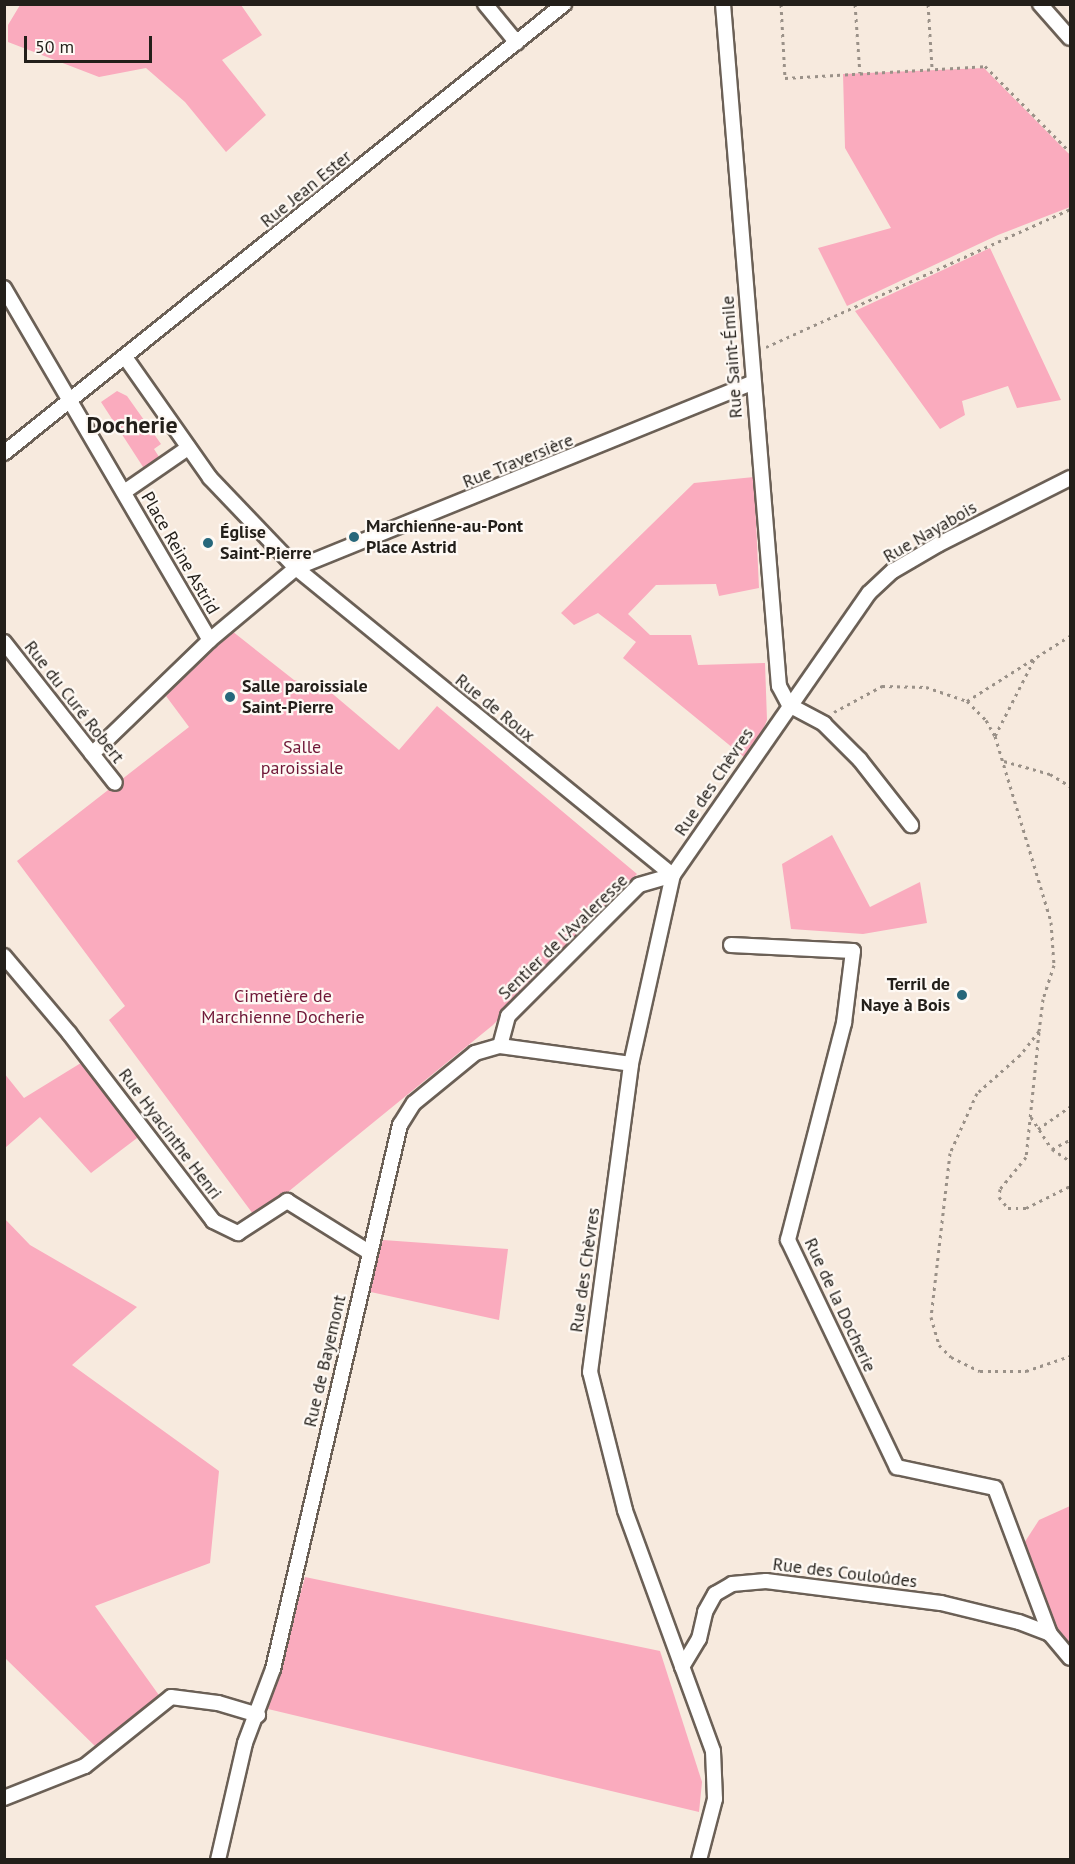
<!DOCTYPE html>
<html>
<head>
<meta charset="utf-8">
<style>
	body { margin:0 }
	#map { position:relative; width:1075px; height:1864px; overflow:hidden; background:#f7eade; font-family:"PT Sans",sans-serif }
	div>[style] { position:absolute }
	.green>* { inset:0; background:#faabbe }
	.path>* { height:3px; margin-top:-1.5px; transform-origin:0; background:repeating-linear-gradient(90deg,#9a9188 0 3px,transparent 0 7.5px) }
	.roads { filter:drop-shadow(2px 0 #6b6056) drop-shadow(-2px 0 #6b6056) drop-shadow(0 2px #6b6056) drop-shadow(0 -2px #6b6056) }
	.street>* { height:14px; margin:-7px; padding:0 7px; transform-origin:7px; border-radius:7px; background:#fff }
	.dots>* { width:16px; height:16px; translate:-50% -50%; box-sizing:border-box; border:3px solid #fef9f4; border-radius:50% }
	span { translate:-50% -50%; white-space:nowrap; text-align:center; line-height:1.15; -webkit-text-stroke:4.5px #fef9f4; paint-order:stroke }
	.street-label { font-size:18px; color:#231f1a }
	.poi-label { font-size:18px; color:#231f1a; font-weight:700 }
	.left { translate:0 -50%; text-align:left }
	.right { translate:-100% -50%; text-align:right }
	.park-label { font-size:18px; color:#6f1737 }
	.district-label { font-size:24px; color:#231f1a; font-weight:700 }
	.frame { position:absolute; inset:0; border:6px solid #231f1a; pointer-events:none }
	.scale { position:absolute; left:24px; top:36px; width:128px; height:27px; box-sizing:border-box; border:3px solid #231f1a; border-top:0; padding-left:8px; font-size:18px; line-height:21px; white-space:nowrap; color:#231f1a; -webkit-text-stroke:4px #fef9f4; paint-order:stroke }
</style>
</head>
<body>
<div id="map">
	<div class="green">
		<i style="clip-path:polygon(20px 5px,241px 5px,262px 35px,222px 60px,266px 115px,226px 152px,185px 102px,146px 68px,99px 77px,8px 42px,8px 25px)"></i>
		<i style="clip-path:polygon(984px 68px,1070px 155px,1070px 207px,998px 235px,847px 306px,818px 248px,891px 228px,845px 148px,843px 74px)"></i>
		<i style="clip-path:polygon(990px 248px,1061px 400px,1017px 408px,1008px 386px,962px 401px,965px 415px,940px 429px,855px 311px)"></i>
		<i style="clip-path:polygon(117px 391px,127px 396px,161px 444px,154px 449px,161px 460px,145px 470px,101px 402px)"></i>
		<i style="clip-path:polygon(754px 477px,759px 588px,719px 596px,716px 584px,656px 585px,628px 614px,650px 635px,691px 635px,698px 665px,765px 663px,767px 720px,750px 762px,623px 658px,636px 642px,598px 613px,574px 625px,561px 613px,694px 483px)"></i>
		<i style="clip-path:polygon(232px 631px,294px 680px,328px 690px,399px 750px,437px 706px,637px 874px,493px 1025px,256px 1218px,109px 1020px,125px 1006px,17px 861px,189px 727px,166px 696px)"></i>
		<i style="clip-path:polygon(832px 835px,870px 907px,920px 882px,927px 923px,863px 934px,791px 929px,782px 864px)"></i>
		<i style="clip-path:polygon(89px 1058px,145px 1132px,91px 1173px,40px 1117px,5px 1148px,4px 1073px,24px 1098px)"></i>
		<i style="clip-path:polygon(4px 1218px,30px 1245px,137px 1307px,72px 1365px,219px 1471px,210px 1563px,95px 1606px,161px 1698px,98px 1749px,5px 1658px)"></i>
		<i style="clip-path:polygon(383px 1240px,508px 1249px,499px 1320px,366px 1291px)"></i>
		<i style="clip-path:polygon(1070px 1506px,1070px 1658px,1050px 1634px,1019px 1551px,1039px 1520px)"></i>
		<i style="clip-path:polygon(305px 1577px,660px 1651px,702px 1782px,699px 1812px,268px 1709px)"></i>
	</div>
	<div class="path">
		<i style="left:781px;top:4px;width:74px;rotate:86.9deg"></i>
		<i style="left:785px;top:78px;width:200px;rotate:-3.4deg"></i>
		<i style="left:985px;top:66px;width:121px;rotate:45.3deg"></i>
		<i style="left:855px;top:4px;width:69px;rotate:85.9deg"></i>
		<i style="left:928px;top:4px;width:64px;rotate:86.4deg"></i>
		<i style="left:766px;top:347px;width:334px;rotate:-24.4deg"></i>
		<i style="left:967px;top:701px;width:122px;rotate:-32.3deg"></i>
		<i style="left:834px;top:712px;width:55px;rotate:-28.4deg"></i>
		<i style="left:882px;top:686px;width:44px;rotate:1.3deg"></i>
		<i style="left:926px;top:687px;width:43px;rotate:18.9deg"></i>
		<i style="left:967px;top:701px;width:27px;rotate:45deg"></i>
		<i style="left:986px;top:720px;width:18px;rotate:61deg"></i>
		<i style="left:995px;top:736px;width:194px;rotate:73.2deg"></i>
		<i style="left:1051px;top:922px;width:43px;rotate:86deg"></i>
		<i style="left:1054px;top:965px;width:36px;rotate:108deg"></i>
		<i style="left:1043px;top:999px;width:32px;rotate:97deg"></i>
		<i style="left:1039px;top:1031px;width:31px;rotate:128deg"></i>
		<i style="left:1020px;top:1055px;width:57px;rotate:138.5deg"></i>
		<i style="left:977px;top:1093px;width:66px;rotate:114.2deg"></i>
		<i style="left:950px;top:1153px;width:165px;rotate:96.6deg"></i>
		<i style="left:931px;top:1317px;width:29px;rotate:74deg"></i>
		<i style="left:939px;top:1345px;width:17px;rotate:45deg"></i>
		<i style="left:951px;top:1357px;width:32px;rotate:26deg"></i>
		<i style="left:980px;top:1371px;width:46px"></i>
		<i style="left:1026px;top:1371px;width:46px;rotate:-18.8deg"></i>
		<i style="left:995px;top:736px;width:90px;rotate:-62.9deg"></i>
		<i style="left:1004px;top:761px;width:48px;rotate:15.8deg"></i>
		<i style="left:1050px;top:774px;width:23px;rotate:31deg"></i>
		<i style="left:1039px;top:1032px;width:126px;rotate:95.9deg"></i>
		<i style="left:1026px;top:1157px;width:41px;rotate:129.1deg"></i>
		<i style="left:1000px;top:1189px;width:8px;rotate:97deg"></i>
		<i style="left:999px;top:1197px;width:14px;rotate:51deg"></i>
		<i style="left:1008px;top:1208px;width:18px"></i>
		<i style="left:1026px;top:1208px;width:49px;rotate:-26.6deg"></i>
		<i style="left:1031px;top:1117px;width:38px;rotate:57deg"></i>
		<i style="left:1052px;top:1149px;width:22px;rotate:34deg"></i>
		<i style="left:1038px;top:1129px;width:39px;rotate:-35deg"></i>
		<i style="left:1052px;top:1149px;width:20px;rotate:-27deg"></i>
	</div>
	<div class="roads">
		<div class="street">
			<i style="left:485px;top:4px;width:50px;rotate:50.6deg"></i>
			<i style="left:723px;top:4px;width:684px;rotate:85.31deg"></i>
			<i style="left:779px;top:686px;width:21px;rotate:62deg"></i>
			<i style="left:1040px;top:4px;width:45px;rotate:48.6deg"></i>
			<i style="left:4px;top:288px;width:408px;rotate:59.7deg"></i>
			<i style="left:125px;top:357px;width:148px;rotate:54.9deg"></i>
			<i style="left:210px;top:478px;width:124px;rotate:46.3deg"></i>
			<i style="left:296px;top:568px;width:486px;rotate:39.2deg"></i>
			<i style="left:4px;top:453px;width:718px;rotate:-38.72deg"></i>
			<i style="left:124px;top:492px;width:78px;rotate:-34.5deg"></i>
			<i style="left:4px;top:642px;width:179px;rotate:51.8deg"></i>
			<i style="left:789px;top:705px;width:40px;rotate:28deg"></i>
			<i style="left:824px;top:724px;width:51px;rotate:45deg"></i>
			<i style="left:860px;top:760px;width:83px;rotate:51.9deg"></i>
			<i style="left:92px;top:754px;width:164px;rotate:-44deg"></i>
			<i style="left:210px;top:640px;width:112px;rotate:-39.9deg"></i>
			<i style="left:296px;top:568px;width:492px;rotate:-22.1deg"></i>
			<i style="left:731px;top:945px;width:122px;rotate:2.8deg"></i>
			<i style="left:853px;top:951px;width:73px;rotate:97.1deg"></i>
			<i style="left:844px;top:1023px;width:224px;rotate:104.5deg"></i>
			<i style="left:788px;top:1240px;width:252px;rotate:64.4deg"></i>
			<i style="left:897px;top:1467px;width:100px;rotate:12.1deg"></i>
			<i style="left:995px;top:1488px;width:156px;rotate:69.4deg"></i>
			<i style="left:1050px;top:1634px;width:31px;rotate:50deg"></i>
			<i style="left:4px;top:956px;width:101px;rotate:49.8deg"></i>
			<i style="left:69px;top:1033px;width:237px;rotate:52.5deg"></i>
			<i style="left:213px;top:1221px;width:28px;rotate:26deg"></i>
			<i style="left:238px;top:1233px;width:59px;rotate:-33.1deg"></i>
			<i style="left:287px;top:1201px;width:97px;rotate:31.9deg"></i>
			<i style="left:500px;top:1046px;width:31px;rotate:-75deg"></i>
			<i style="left:508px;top:1016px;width:185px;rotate:-45deg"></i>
			<i style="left:639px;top:885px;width:35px;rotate:-16deg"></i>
			<i style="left:682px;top:1667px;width:33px;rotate:-59deg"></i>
			<i style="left:699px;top:1639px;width:28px;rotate:-77deg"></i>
			<i style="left:705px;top:1612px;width:21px;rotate:-61deg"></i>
			<i style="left:715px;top:1594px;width:20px;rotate:-30deg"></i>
			<i style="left:732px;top:1584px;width:34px;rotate:-5deg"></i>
			<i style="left:766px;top:1581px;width:176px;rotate:7.2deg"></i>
			<i style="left:941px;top:1603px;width:80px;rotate:13.7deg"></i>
			<i style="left:1019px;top:1622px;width:33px;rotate:21deg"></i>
			<i style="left:4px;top:1798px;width:87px;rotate:-21.6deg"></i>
			<i style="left:85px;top:1766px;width:110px;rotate:-38.7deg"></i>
			<i style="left:171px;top:1697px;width:47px;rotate:7.3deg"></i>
			<i style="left:218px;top:1703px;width:42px;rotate:16.7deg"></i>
			<i style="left:218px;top:1860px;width:120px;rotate:-77deg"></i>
			<i style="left:245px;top:1743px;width:79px;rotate:-69.3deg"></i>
			<i style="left:273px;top:1669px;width:559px;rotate:-76.86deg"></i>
			<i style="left:400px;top:1125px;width:26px;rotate:-58deg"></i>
			<i style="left:414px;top:1103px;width:79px;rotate:-39.3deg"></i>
			<i style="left:475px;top:1053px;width:26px;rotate:-16deg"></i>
			<i style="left:500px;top:1046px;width:132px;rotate:7.8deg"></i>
			<i style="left:699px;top:1860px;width:63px;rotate:-75.3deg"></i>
			<i style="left:715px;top:1799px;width:48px;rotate:-92.4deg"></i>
			<i style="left:713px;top:1751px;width:257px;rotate:-110.1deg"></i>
			<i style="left:625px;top:1510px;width:142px;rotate:-104.2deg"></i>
			<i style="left:590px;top:1372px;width:311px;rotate:-82.4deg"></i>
			<i style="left:631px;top:1064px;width:194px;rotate:-77.5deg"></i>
			<i style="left:673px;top:875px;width:343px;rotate:-55.2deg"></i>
			<i style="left:869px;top:593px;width:33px;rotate:-43deg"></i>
			<i style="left:893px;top:571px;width:53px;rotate:-30.4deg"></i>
			<i style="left:939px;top:544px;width:147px;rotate:-26.7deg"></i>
		</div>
	</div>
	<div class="dots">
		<i style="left:354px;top:537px;background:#26677b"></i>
		<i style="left:208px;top:543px;background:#26677b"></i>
		<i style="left:230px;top:697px;background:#26677b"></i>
		<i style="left:962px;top:995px;background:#26677b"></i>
	</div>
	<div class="street-label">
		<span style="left:306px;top:189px;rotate:-39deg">Rue Jean Ester</span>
		<span style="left:732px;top:357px;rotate:-94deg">Rue Saint-Émile</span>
		<span style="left:518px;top:461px;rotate:-22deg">Rue Traversière</span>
		<span style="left:930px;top:532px;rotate:-30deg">Rue Nayabois</span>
		<span style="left:180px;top:553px;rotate:60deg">Place Reine Astrid</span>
		<span style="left:74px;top:702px;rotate:52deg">Rue du Curé Robert</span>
		<span style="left:495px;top:708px;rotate:39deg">Rue de Roux</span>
		<span style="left:714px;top:782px;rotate:-56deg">Rue des Chèvres</span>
		<span style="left:563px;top:937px;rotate:-44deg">Sentier de l'Avaleresse</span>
		<span style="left:170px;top:1134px;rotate:53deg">Rue Hyacinthe Henri</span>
		<span style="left:585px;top:1270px;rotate:-82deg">Rue des Chèvres</span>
		<span style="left:840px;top:1305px;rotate:65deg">Rue de la Docherie</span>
		<span style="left:325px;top:1361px;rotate:-77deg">Rue de Bayemont</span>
		<span style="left:845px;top:1573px;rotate:7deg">Rue des Couloûdes</span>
	</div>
	<div class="poi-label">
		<span class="left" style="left:366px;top:537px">Marchienne-au-Pont<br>Place Astrid</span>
		<span class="left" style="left:220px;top:543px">Église<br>Saint-Pierre</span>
		<span class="left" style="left:242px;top:697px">Salle paroissiale<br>Saint-Pierre</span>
		<span class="right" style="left:950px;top:995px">Terril de<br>Naye à Bois</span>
	</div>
	<div class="park-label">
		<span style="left:302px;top:758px">Salle<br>paroissiale</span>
		<span style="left:283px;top:1007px">Cimetière de<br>Marchienne Docherie</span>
	</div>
	<div class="district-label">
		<span style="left:132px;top:425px">Docherie</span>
	</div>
	<div class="frame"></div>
	<div class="scale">50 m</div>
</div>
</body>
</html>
